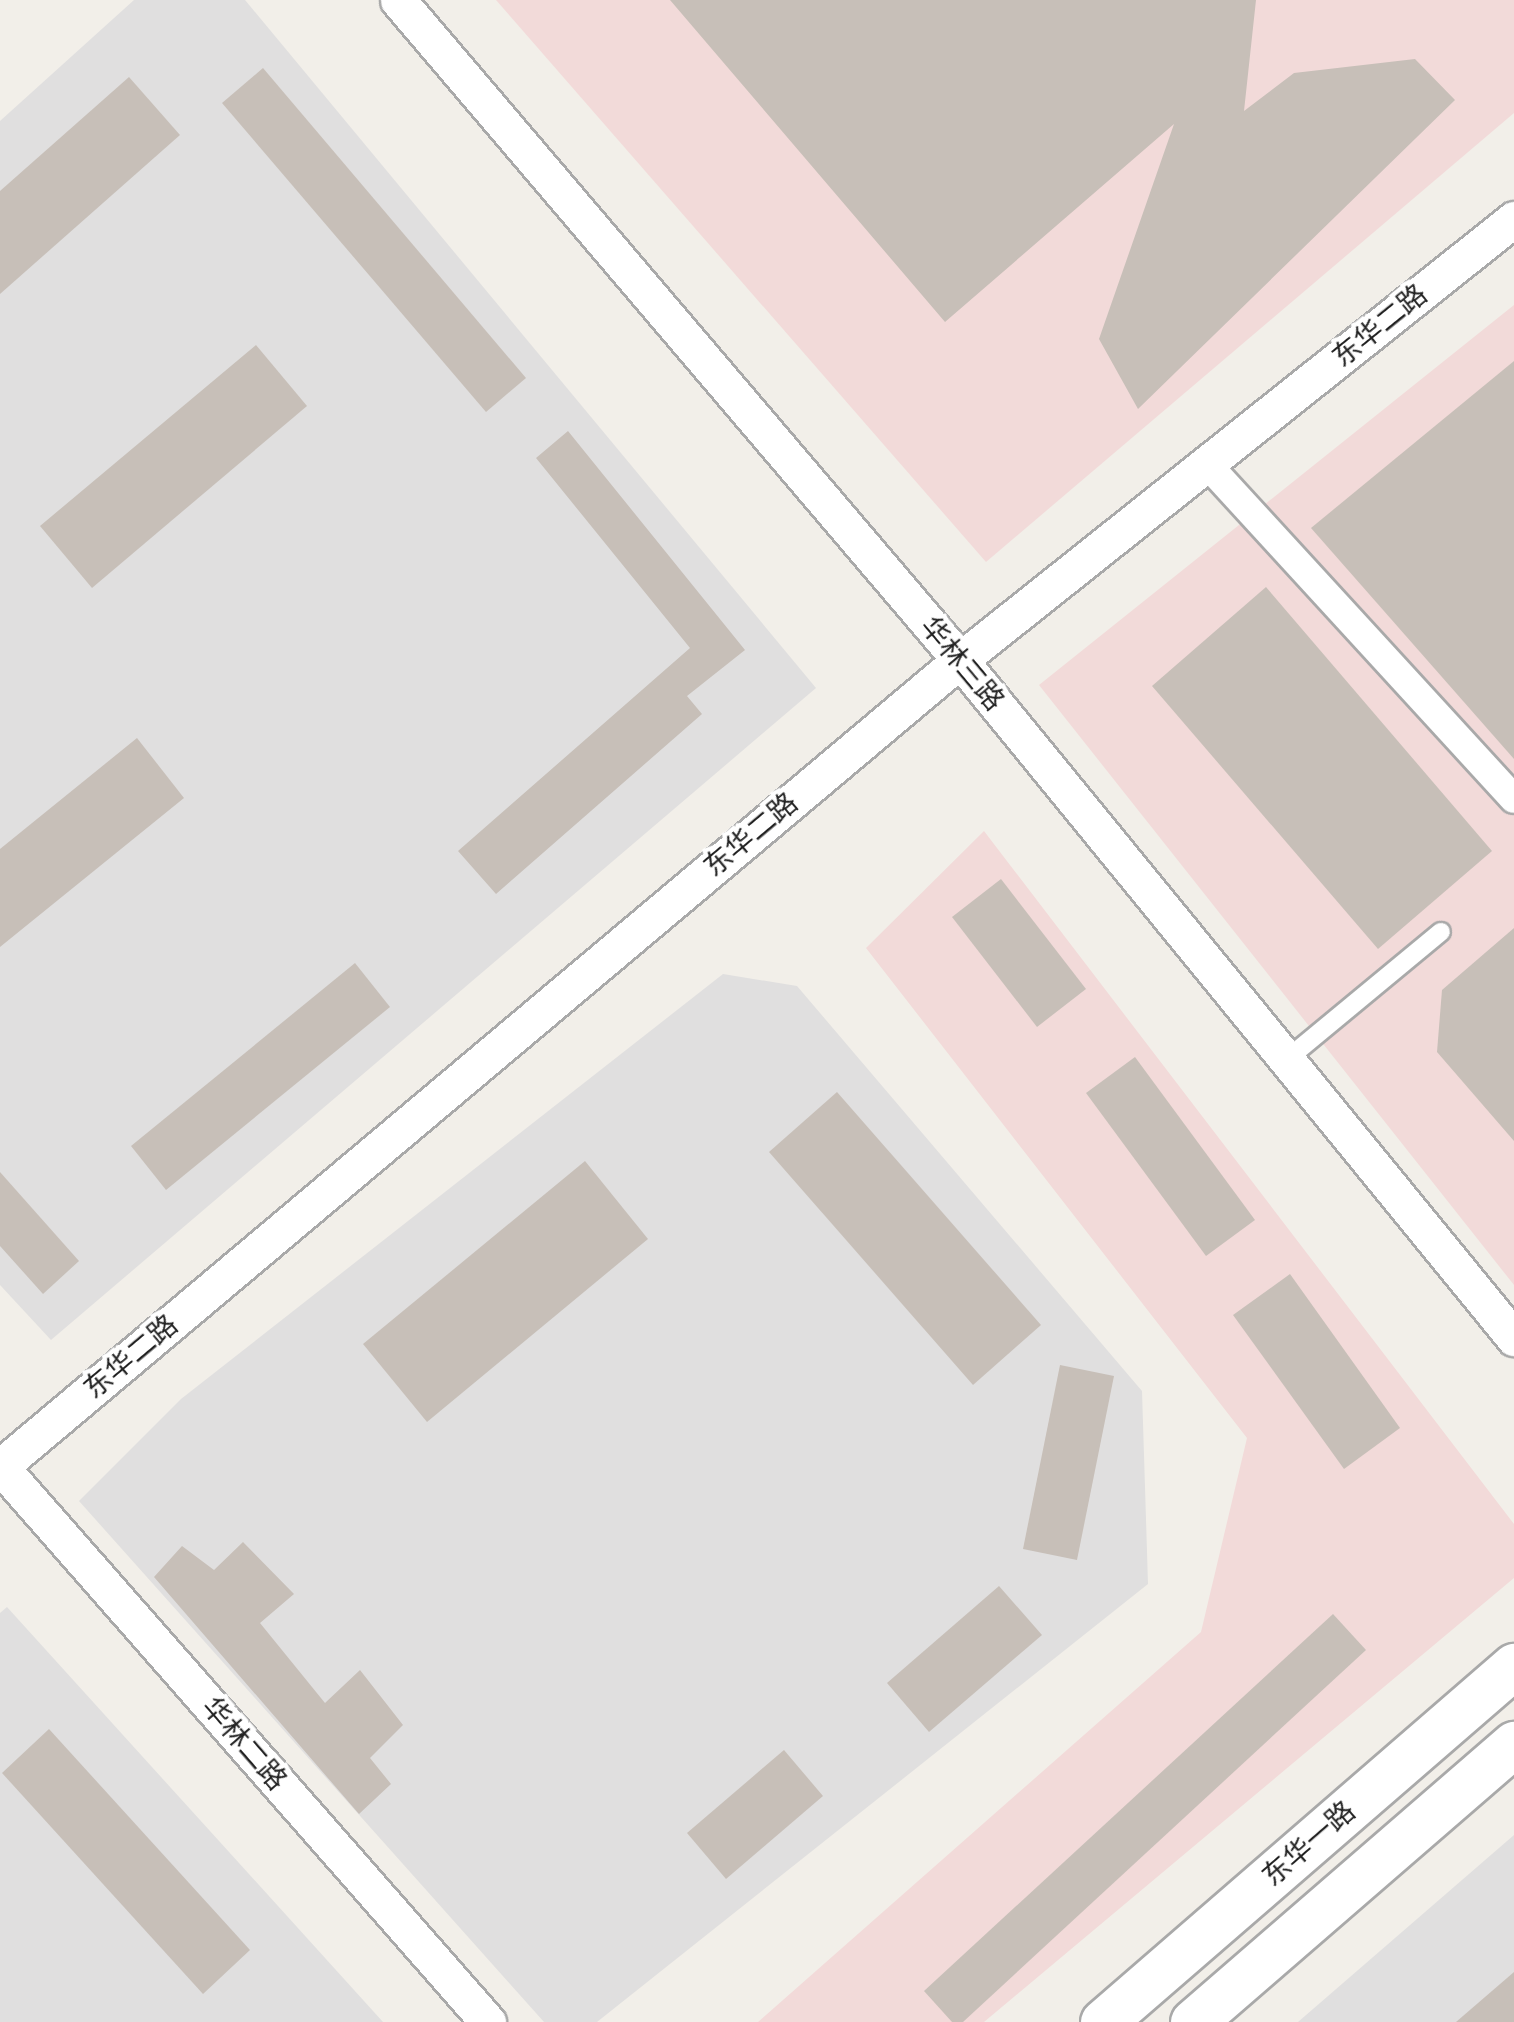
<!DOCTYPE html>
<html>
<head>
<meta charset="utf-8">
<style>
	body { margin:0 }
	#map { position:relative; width:1514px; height:2022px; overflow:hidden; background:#f2efe9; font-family:Signika,"Noto Sans SC",sans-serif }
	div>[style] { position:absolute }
	.residential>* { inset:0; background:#e0dfdf }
	.commercial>* { inset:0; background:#f2dad9 }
	.building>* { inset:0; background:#c7bfb8 }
	.roads { filter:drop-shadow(2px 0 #a9a9a9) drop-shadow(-2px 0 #a9a9a9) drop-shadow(0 2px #a9a9a9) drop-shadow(0 -2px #a9a9a9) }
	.service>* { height:18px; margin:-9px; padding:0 9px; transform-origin:9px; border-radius:9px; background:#fff }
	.pedestrian>* { height:28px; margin:-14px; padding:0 14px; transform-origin:14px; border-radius:14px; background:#fff }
	.minor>* { height:35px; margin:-17.5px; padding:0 17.5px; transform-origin:17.5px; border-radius:17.5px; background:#fff }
	.tertiary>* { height:45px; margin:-22.5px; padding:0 22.5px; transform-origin:22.5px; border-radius:22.5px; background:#fff }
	span { translate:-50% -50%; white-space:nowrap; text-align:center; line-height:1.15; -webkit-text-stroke:9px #fff; paint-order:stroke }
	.street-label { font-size:28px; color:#222 }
</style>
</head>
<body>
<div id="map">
	<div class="residential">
		<i style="clip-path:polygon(134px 0,245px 0,816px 688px,51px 1340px,0 1285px,0 121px)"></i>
		<i style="clip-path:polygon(723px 974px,797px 986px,1142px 1391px,1148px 1584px,597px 2022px,544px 2022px,79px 1501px,181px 1399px)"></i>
		<i style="clip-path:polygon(7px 1607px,383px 2022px,0 2022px,0 1613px)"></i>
		<i style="clip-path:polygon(1514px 1835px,1514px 2022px,1298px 2022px)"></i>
	</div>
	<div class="commercial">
		<i style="clip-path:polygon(496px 0,1514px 0,1514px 113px,986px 562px)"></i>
		<i style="clip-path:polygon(1514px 305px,1514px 1285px,1039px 685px)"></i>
		<i style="clip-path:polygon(984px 831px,1514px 1524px,1514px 1578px,984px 2022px,758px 2022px,1201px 1632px,1247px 1438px,866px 948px)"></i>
	</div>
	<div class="building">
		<i style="clip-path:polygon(670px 0,1256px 0,1244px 111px,1294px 73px,1415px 59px,1455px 100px,1138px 409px,1099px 339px,1174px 124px,945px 322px)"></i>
		<i style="clip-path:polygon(263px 68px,526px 378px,486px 412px,222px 103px)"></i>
		<i style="clip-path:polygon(129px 77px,180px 135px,0 294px,0 191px)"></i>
		<i style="clip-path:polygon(256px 345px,307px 406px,92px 588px,40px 526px)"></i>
		<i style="clip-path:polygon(1514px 361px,1514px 759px,1311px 528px)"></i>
		<i style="clip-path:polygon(568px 431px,745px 650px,687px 696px,702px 714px,496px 894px,458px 851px,690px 648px,536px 458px)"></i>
		<i style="clip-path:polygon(1266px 587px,1492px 851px,1378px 949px,1152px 686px)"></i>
		<i style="clip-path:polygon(137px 738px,184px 798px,0 947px,0 849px)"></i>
		<i style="clip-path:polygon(1001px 879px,1086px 989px,1037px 1027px,952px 917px)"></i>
		<i style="clip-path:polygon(1514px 928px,1514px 1141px,1437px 1052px,1442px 990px)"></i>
		<i style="clip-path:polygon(355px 963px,390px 1007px,166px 1190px,131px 1146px)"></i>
		<i style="clip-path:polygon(1135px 1057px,1255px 1220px,1206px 1256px,1086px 1093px)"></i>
		<i style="clip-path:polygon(837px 1092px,1041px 1325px,973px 1385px,769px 1152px)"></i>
		<i style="clip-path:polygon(585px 1161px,648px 1239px,427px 1422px,363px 1344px)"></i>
		<i style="clip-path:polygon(0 1172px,79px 1261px,43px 1294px,0 1246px)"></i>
		<i style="clip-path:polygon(1290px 1274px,1400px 1428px,1344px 1469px,1233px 1315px)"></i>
		<i style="clip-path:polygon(1060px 1365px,1114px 1376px,1077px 1560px,1023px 1549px)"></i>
		<i style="clip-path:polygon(243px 1542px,294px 1594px,260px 1623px,325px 1703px,360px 1670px,403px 1725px,370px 1758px,391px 1784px,359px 1814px,154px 1577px,182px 1546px,214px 1570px)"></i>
		<i style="clip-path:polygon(999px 1586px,1042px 1635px,929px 1732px,887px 1683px)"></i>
		<i style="clip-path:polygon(1333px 1614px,1366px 1650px,963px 2022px,952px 2022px,924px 1991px)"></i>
		<i style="clip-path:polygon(49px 1729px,250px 1950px,203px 1994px,2px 1773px)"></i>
		<i style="clip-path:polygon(784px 1750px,823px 1796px,726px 1879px,687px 1833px)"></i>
		<i style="clip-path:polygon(1514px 1972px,1514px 2022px,1456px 2022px)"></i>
	</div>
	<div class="roads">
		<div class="service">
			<i style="left:1286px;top:1060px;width:201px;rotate:-39.6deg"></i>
		</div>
		<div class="pedestrian">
			<i style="left:1207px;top:464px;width:454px;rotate:47.5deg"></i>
		</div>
		<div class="minor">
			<i style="left:398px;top:0;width:867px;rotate:49.59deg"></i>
			<i style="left:960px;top:660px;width:876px;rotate:50.75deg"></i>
			<i style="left:0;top:1466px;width:740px;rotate:48.73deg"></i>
			<i style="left:0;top:1467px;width:1254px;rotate:-40.05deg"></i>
			<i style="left:960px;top:660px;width:708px;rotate:-38.52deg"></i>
		</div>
		<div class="tertiary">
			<i style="left:1103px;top:2022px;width:544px;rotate:-40.9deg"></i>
			<i style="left:1193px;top:2022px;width:425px;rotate:-40.9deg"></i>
		</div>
	</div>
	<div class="street-label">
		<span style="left:1380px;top:326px;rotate:-39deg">东华二路</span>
		<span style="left:962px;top:664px;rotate:50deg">华林三路</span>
		<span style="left:751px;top:835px;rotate:-40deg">东华二路</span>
		<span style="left:131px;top:1357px;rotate:-40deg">东华二路</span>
		<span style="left:244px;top:1744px;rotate:49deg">华林二路</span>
		<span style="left:1309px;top:1844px;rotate:-41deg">东华一路</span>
	</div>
</div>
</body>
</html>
